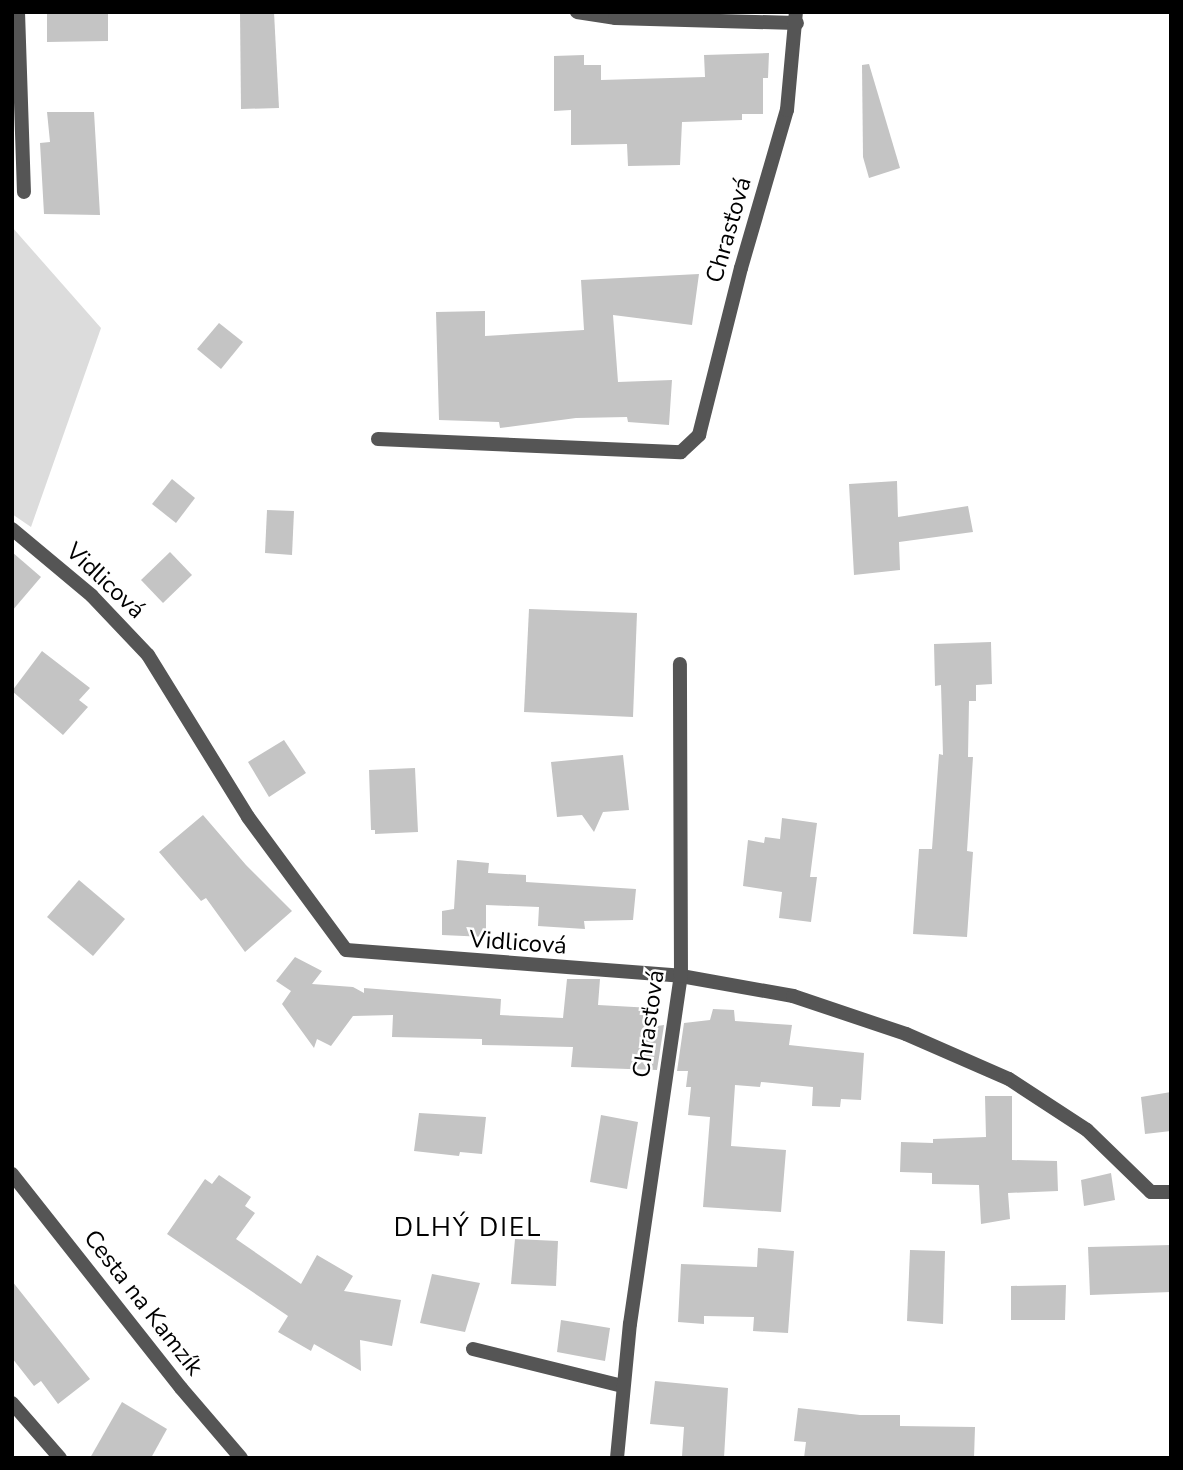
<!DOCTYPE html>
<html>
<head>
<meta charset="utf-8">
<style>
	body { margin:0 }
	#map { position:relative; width:1183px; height:1470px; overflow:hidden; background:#fff; font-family:"Nunito Sans",sans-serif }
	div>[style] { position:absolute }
	.green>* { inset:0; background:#dcdcdc }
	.building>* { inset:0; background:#c4c4c4 }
	.minor>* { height:14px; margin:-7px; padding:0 7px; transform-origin:7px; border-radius:7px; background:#555 }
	span { translate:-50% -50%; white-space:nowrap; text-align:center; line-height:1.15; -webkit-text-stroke:5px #fff; paint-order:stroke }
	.street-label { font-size:24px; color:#000 }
	.neighbourhood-label { font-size:26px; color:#000; letter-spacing:2px }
	.frame { position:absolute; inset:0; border:14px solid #000; pointer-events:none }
</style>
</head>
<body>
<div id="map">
	<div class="green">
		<i style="clip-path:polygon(12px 227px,101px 328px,31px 527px,12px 514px)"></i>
	</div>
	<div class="building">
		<i style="clip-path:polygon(47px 12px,108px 12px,108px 41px,47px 42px)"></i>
		<i style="clip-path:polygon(240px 12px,274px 12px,279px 108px,241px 109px)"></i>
		<i style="clip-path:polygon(769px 53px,768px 78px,763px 78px,763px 114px,742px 114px,742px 120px,682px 122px,680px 165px,628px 166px,627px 144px,571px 145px,571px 110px,554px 111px,554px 56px,584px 55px,584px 65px,601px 65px,601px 80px,705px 77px,704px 55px)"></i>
		<i style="clip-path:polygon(869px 64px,900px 168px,869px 178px,863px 157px,862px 65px)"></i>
		<i style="clip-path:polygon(47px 112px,94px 112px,100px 215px,44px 214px,40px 143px,50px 142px)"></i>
		<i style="clip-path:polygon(699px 274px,692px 325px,613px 315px,618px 382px,672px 380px,669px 425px,628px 422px,627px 417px,576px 418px,500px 428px,499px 422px,439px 420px,436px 312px,485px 311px,485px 336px,584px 330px,581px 280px)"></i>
		<i style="clip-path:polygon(219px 323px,243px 342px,221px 369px,197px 349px)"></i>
		<i style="clip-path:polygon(172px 479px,195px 498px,176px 523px,152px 504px)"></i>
		<i style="clip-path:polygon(897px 481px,898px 517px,968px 506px,973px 532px,899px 542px,900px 570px,854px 575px,849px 484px)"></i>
		<i style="clip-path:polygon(267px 510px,294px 511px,292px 555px,265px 553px)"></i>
		<i style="clip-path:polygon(12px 552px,41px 577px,12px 611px)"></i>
		<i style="clip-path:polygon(170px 552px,192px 575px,163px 603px,141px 580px)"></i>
		<i style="clip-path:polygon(529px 609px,637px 613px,633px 717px,524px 712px)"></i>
		<i style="clip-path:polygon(991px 642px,992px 684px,976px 685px,976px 701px,969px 701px,968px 757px,973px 757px,967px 851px,973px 852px,967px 937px,913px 934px,919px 849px,932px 849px,939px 754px,943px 755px,941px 685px,935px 686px,934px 644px)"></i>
		<i style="clip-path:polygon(42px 651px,90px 688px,79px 700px,88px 707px,63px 735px,12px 691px)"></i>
		<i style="clip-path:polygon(284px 740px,306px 773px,269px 797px,248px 762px)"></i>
		<i style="clip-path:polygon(623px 755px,629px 810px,603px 812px,594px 832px,582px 815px,557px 817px,551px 762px)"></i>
		<i style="clip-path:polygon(415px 768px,418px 832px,375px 834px,375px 830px,371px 830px,369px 770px)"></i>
		<i style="clip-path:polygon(203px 815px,246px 865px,292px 911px,245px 952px,206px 898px,201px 901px,159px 852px)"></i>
		<i style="clip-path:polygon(782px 818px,817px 823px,810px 877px,817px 877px,811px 922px,779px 918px,782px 892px,743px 886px,748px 840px,764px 843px,765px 837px,780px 839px)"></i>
		<i style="clip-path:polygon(457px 860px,489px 863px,488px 873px,526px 875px,526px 882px,636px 889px,633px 920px,584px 921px,585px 929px,538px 926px,539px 907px,486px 905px,486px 937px,442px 935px,442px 911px,454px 909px)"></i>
		<i style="clip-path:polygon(79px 880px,125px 919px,93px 956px,47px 917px)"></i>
		<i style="clip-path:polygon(295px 957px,322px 971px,312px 984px,353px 987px,364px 993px,364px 988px,501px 999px,500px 1015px,563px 1018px,567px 979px,600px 979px,598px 1005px,652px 1008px,650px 1027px,664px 1025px,657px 1070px,571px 1067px,573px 1047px,482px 1045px,482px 1039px,392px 1037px,393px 1015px,353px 1016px,331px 1046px,317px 1039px,314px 1048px,282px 1004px,291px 991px,276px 981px)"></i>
		<i style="clip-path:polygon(713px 1009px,734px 1010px,735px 1021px,792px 1025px,789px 1045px,864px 1053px,861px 1100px,841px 1099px,840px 1107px,812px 1106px,813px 1087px,761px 1082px,760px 1087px,735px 1085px,731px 1146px,786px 1150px,781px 1212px,703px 1207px,710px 1117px,688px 1115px,691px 1087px,686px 1087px,688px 1071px,677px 1071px,684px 1023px,710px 1020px)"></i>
		<i style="clip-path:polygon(1171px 1092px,1171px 1131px,1145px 1134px,1141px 1097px)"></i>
		<i style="clip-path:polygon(985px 1096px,1012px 1096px,1012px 1160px,1057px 1161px,1058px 1191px,1008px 1193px,1010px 1219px,981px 1224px,979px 1185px,932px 1184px,932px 1173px,900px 1172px,901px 1142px,933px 1143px,933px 1139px,986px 1137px)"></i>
		<i style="clip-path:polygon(419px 1113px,486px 1117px,482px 1154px,460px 1152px,459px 1156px,414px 1151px)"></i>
		<i style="clip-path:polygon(601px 1115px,638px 1122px,627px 1189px,590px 1182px)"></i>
		<i style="clip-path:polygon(1111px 1173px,1115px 1200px,1084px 1206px,1081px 1180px)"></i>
		<i style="clip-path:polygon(219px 1175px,251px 1197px,245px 1206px,255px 1213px,236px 1239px,301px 1284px,317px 1255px,353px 1276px,344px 1291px,401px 1300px,392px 1346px,360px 1340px,361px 1371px,314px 1344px,311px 1351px,278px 1332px,288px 1316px,167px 1234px,205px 1179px,212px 1184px)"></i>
		<i style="clip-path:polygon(515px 1239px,558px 1241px,556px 1286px,511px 1284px)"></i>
		<i style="clip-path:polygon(1171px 1245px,1171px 1292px,1090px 1295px,1088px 1247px)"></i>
		<i style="clip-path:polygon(758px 1248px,794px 1251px,788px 1333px,753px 1331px,754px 1317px,704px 1316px,704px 1324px,678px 1322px,681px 1264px,757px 1267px)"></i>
		<i style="clip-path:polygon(910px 1250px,945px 1251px,943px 1324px,907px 1321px)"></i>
		<i style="clip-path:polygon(432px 1274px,480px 1283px,465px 1332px,420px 1323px)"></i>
		<i style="clip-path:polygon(12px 1281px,90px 1379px,58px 1404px,41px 1381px,34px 1386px,12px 1358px)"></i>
		<i style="clip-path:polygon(1066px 1285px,1065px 1320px,1011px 1320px,1011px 1286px)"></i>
		<i style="clip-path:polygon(561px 1320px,610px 1328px,605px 1361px,557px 1352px)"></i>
		<i style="clip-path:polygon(655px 1381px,728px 1388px,724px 1458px,682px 1456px,684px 1427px,650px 1424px)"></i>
		<i style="clip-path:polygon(122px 1402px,167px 1429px,151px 1458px,90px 1458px)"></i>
		<i style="clip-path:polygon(798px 1408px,860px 1415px,900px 1415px,900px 1426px,975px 1427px,974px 1458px,804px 1458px,806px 1442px,794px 1441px)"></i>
	</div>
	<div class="minor">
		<i style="left:18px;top:12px;width:180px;rotate:88.1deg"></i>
		<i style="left:577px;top:12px;width:38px;rotate:9deg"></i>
		<i style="left:615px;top:18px;width:182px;rotate:1.6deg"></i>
		<i style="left:378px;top:439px;width:303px;rotate:2.5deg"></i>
		<i style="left:681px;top:452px;width:25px;rotate:-43deg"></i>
		<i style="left:699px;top:435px;width:172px;rotate:-75.9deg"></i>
		<i style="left:741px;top:268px;width:165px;rotate:-73.8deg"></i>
		<i style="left:787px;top:110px;width:98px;rotate:-84.8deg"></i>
		<i style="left:12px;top:529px;width:104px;rotate:39.9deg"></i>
		<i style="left:92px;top:596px;width:81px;rotate:46.5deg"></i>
		<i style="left:148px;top:655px;width:190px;rotate:58.3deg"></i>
		<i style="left:248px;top:817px;width:165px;rotate:53.6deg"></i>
		<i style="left:346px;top:950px;width:336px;rotate:4.4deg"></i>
		<i style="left:681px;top:976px;width:114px;rotate:10.1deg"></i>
		<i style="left:793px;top:996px;width:119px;rotate:18.6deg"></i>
		<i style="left:906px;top:1034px;width:112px;rotate:23.6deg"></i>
		<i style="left:1009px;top:1079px;width:93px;rotate:33.2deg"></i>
		<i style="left:1087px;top:1130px;width:89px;rotate:44.1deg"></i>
		<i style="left:1151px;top:1192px;width:20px"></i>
		<i style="left:12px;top:1174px;width:273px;rotate:51.7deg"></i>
		<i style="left:181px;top:1388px;width:92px;rotate:49.4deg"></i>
		<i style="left:473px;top:1349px;width:154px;rotate:13.9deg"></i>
		<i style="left:12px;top:1403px;width:73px;rotate:48.9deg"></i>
		<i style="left:617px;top:1458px;width:135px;rotate:-84.5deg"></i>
		<i style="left:630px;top:1324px;width:352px;rotate:-81.7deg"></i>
		<i style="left:681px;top:976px;width:312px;rotate:-90.2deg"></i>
	</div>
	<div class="street-label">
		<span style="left:729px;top:230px;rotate:-74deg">Chrasťová</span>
		<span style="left:105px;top:581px;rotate:43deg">Vidlicová</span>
		<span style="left:518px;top:943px;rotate:4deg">Vidlicová</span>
		<span style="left:649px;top:1024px;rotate:-82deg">Chrasťová</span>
		<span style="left:143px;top:1303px;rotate:52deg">Cesta na Kamzík</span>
	</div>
	<div class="neighbourhood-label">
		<span style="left:468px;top:1228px">DLHÝ DIEL</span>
	</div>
	<div class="frame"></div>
</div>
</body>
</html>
